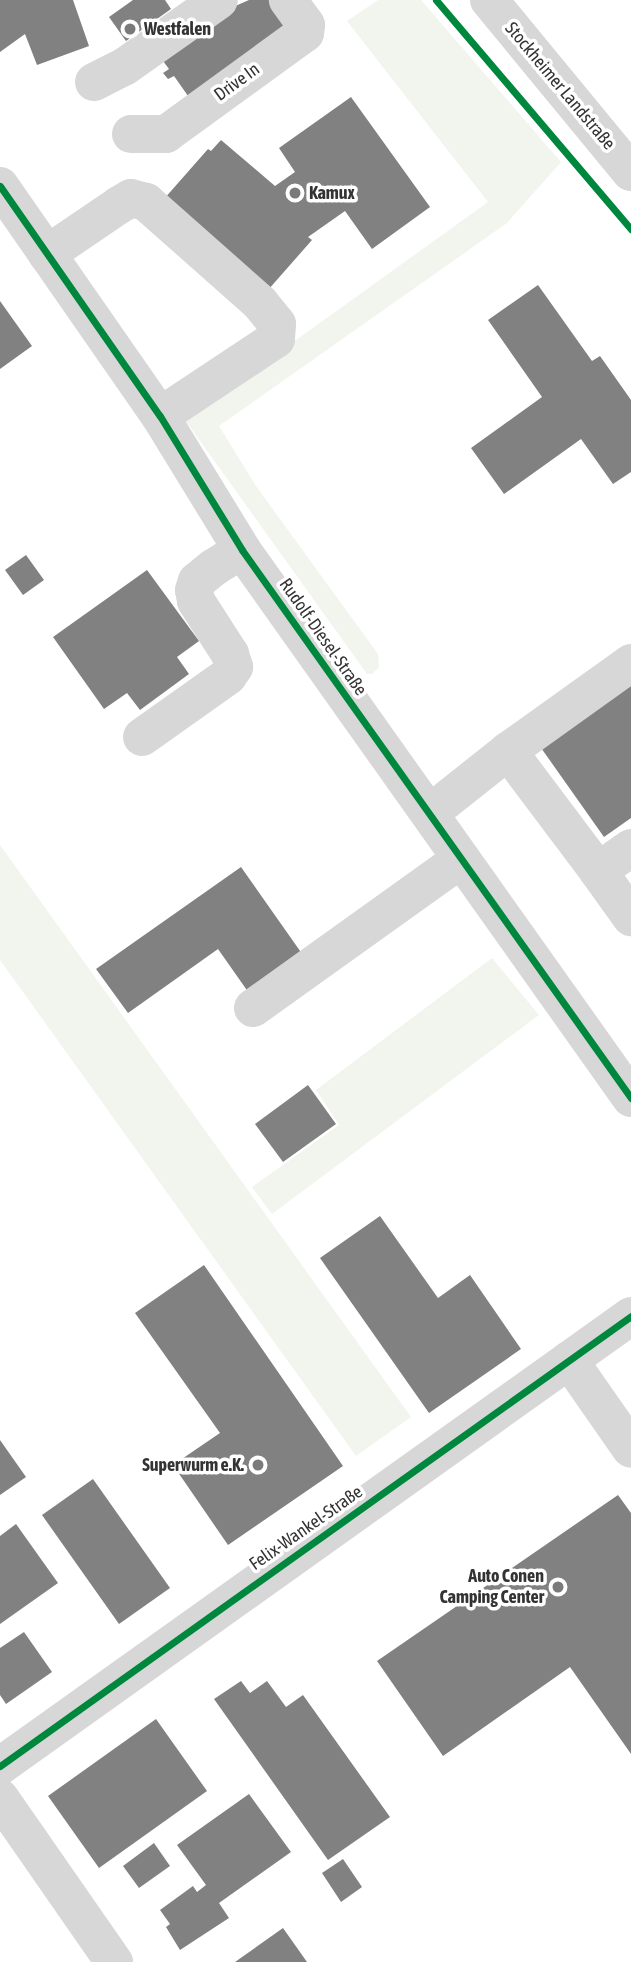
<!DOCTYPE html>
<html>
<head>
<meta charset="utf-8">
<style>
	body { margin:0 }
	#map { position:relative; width:631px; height:1962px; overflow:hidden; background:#fff; font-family:"Asap Condensed",sans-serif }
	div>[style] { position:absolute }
	.green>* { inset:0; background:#f1f5ed }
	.building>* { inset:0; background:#818181 }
	.minor>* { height:38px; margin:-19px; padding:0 19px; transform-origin:19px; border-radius:19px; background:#d7d7d7 }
	.cycleway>* { height:7px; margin:-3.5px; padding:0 3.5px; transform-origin:3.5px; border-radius:3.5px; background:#00873e }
	.dots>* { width:19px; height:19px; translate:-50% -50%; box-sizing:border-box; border:4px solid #fff; border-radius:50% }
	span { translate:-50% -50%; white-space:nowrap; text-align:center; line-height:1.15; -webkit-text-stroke:7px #fff; paint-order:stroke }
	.poi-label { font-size:18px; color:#333; font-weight:700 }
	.left { translate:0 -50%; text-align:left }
	.right { translate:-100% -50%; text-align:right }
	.street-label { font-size:18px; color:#333 }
</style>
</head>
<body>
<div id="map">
	<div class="green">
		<i style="clip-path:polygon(378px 0,421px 0,561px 162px,507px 223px,219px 426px,256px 486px,378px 654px,379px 667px,372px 674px,367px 674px,185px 420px,488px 202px,347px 21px)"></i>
		<i style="clip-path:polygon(0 845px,411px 1417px,356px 1456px,0 960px)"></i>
		<i style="clip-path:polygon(492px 958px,539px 1015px,272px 1214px,252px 1187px,339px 1125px,316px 1090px)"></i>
	</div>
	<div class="building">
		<i style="clip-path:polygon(0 0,73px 0,89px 46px,37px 65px,25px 34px,0 52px)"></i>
		<i style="clip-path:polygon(133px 0,165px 0,171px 9px,126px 41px,109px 17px)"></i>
		<i style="clip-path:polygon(249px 0,274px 0,298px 20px,193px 103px,174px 76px,168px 79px,163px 73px,169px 69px,163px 61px,235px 10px,233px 7px)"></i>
		<i style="clip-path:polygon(351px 97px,430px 207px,372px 249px,345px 211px,308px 237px,312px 240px,268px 290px,164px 199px,208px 149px,211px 151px,221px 140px,275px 186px,295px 172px,279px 148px)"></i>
		<i style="clip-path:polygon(538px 285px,592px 361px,600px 356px,631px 400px,631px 472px,613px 484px,581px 439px,504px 494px,471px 448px,542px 397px,488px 320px)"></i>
		<i style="clip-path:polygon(0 301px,32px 346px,0 369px)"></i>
		<i style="clip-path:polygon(26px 555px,44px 580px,23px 595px,5px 570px)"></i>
		<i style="clip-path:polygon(147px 570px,199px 641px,177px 657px,189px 674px,140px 710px,127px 693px,104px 709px,53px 637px)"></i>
		<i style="clip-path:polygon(631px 680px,631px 818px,604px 837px,539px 745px)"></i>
		<i style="clip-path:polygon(241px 867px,305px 958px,251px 996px,218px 949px,128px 1013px,96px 969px)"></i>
		<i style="clip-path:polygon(308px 1085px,336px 1124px,283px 1162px,255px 1124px)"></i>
		<i style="clip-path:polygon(380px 1216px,438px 1298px,470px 1275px,521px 1349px,429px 1413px,320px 1258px)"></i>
		<i style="clip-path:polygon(204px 1265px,343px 1466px,228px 1545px,173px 1465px,220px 1433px,135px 1313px)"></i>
		<i style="clip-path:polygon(0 1440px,26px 1477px,0 1495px)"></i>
		<i style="clip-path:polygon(93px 1479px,170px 1588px,119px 1624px,42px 1515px)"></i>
		<i style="clip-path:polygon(618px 1495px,631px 1513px,631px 1754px,570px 1667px,443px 1756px,377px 1661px)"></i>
		<i style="clip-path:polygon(16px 1524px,58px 1583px,0 1624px,0 1536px)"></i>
		<i style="clip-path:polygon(24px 1632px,52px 1672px,6px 1704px,0 1695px,0 1648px)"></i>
		<i style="clip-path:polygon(241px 1681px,250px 1693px,267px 1681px,286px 1707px,303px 1695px,390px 1817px,328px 1860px,214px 1699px)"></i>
		<i style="clip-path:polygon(156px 1719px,207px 1791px,99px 1868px,48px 1796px)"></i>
		<i style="clip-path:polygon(249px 1794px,291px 1852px,219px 1903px,229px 1918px,180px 1950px,166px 1927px,170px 1924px,160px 1910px,193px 1886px,197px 1892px,206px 1885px,177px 1845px)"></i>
		<i style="clip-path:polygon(154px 1843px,170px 1866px,139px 1888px,123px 1866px)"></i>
		<i style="clip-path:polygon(343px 1859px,362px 1887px,341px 1902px,322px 1873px)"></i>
		<i style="clip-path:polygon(283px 1928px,307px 1962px,235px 1962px)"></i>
	</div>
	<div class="minor">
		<i style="left:489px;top:0;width:223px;rotate:50.5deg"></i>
		<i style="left:94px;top:82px;width:34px;rotate:-27deg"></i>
		<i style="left:124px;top:67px;width:116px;rotate:-35.2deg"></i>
		<i style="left:131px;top:134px;width:35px"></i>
		<i style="left:166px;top:134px;width:172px;rotate:-36deg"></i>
		<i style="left:305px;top:33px;width:8px;rotate:-83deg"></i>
		<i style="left:306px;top:25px;width:31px;rotate:-126deg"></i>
		<i style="left:0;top:186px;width:280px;rotate:55.2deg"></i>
		<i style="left:160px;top:416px;width:157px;rotate:58.5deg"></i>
		<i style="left:242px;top:550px;width:672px;rotate:54.63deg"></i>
		<i style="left:47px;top:254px;width:87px;rotate:-34.2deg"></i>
		<i style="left:119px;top:205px;width:14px;rotate:-30deg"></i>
		<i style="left:131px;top:198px;width:16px;rotate:15deg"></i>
		<i style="left:146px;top:202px;width:152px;rotate:41.5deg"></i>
		<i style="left:260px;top:303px;width:27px;rotate:51deg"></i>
		<i style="left:277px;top:324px;width:15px;rotate:94deg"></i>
		<i style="left:276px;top:339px;width:139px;rotate:146.4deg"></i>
		<i style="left:142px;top:737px;width:105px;rotate:-35.3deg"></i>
		<i style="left:228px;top:676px;width:11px;rotate:-56deg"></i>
		<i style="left:234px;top:667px;width:14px;rotate:-107deg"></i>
		<i style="left:230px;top:654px;width:63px;rotate:-122.7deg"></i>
		<i style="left:196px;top:601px;width:11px;rotate:-100deg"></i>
		<i style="left:194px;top:590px;width:9px;rotate:-72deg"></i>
		<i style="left:197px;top:581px;width:21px;rotate:-39deg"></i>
		<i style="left:213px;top:568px;width:34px;rotate:-32deg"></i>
		<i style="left:508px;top:751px;width:150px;rotate:53.1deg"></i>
		<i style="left:598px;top:871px;width:40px;rotate:-34.9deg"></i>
		<i style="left:430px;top:813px;width:100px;rotate:-38.5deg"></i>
		<i style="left:508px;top:751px;width:151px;rotate:-35.6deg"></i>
		<i style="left:598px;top:871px;width:57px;rotate:54.3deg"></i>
		<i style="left:253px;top:1008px;width:256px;rotate:-35.6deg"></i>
		<i style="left:569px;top:1360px;width:108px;rotate:55.1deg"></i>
		<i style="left:0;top:1766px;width:775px;rotate:-35.49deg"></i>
		<i style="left:0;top:1798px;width:200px;rotate:55.2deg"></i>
	</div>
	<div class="cycleway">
		<i style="left:436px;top:0;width:301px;rotate:49.6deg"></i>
		<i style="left:0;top:186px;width:280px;rotate:55.2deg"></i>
		<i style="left:160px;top:416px;width:157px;rotate:58.5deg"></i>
		<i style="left:242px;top:550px;width:672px;rotate:54.63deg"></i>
		<i style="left:0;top:1766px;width:775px;rotate:-35.49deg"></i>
	</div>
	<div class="dots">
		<i style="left:130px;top:29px;background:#7a7a7a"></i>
		<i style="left:295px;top:193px;background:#7a7a7a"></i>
		<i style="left:258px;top:1465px;background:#7a7a7a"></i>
		<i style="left:558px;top:1587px;background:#7a7a7a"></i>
	</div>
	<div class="poi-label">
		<span class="left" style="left:144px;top:29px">Westfalen</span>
		<span class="left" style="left:309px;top:193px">Kamux</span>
		<span class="right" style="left:244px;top:1465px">Superwurm e.K.</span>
		<span class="right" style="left:544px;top:1587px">Auto Conen<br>Camping Center</span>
	</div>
	<div class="street-label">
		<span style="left:237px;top:82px;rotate:-36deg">Drive In</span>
		<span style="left:560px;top:86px;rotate:50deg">Stockheimer Landstraße</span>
		<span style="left:323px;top:637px;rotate:55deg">Rudolf-Diesel-Straße</span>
		<span style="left:306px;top:1528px;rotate:-35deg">Felix-Wankel-Straße</span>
	</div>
</div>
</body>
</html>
